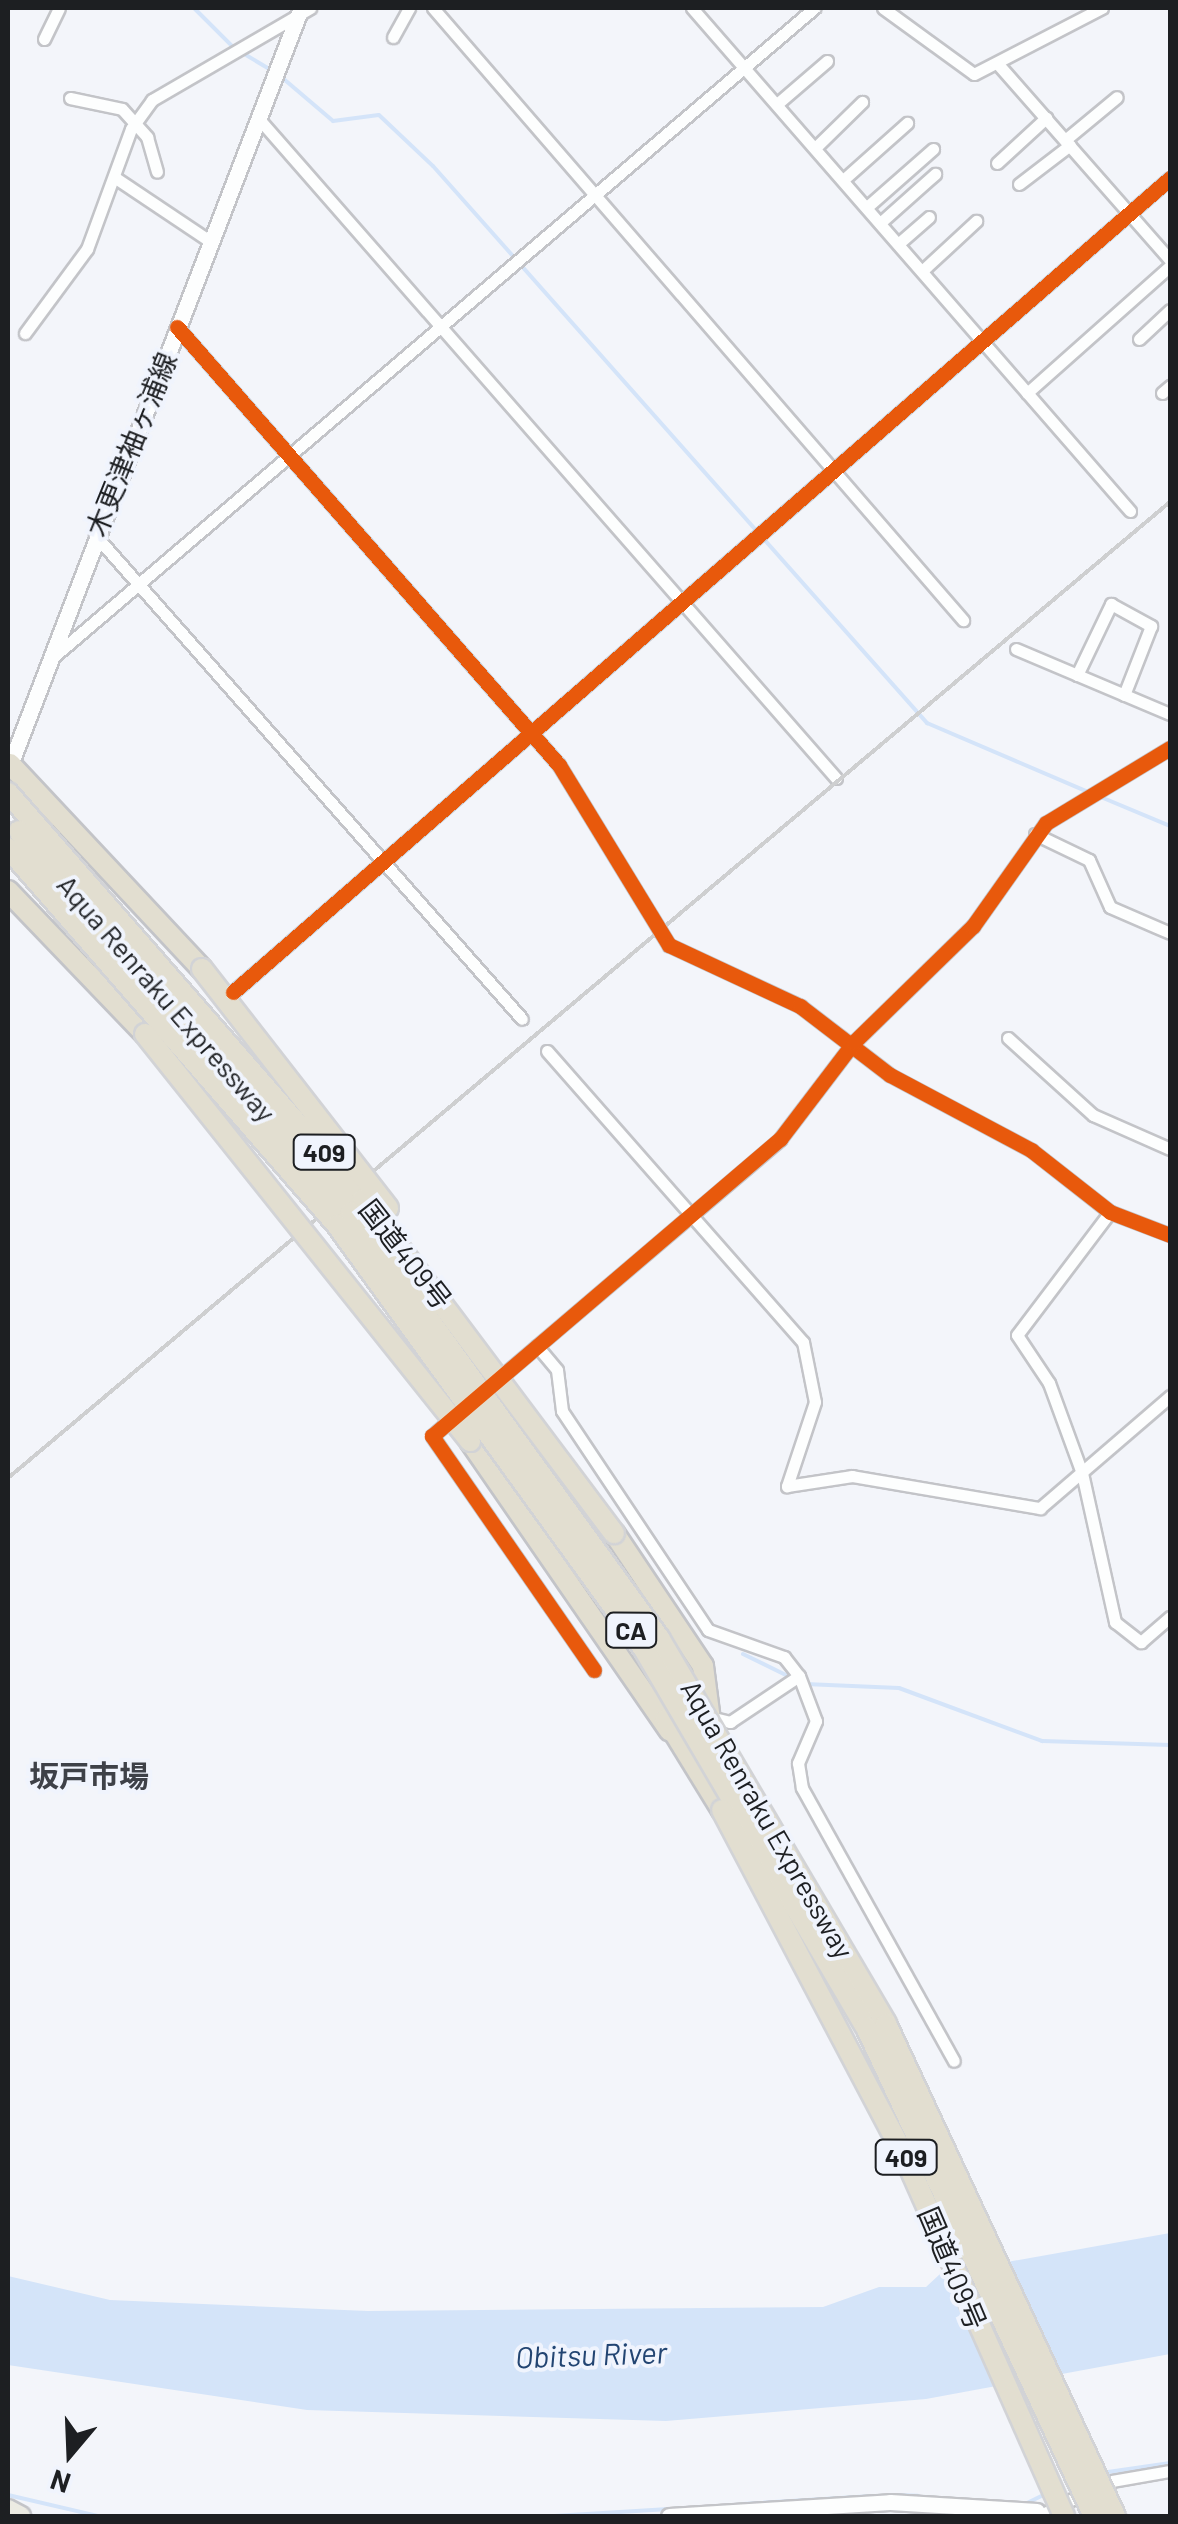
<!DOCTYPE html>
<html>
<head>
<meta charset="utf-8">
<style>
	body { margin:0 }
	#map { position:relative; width:1178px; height:2524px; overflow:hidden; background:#f3f5fa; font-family:Barlow,"Noto Sans JP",sans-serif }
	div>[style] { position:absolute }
	.water>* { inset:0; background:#d4e4f9 }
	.stream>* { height:4px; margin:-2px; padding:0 2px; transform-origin:2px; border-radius:2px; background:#d4e4f9 }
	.roads { filter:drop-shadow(2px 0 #c3c4c8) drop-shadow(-2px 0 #c3c4c8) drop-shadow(0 2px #c3c4c8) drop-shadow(0 -2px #c3c4c8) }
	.street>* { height:11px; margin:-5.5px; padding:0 5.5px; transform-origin:5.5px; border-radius:5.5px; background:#fdfefe }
	.secondary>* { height:15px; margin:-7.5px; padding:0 7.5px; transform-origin:7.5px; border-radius:7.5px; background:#fdfefe }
	.primary>* { height:18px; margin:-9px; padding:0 9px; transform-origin:9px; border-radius:9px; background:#ecebe3 }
	.highway>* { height:20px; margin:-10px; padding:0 10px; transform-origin:10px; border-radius:10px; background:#e2ded0 }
	.rail>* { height:4px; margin:-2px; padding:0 2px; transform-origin:2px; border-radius:2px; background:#cecfd0 }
	.bridges { filter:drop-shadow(2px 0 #d2d3d6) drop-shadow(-2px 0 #d2d3d6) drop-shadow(0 2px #d2d3d6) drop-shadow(0 -2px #d2d3d6) }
	.highway-bridge>* { height:20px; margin:-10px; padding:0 10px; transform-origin:10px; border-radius:10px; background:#e2ded0 }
	.cycleway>* { height:15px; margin:-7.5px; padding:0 7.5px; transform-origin:7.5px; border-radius:7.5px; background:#e8590c }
	span { translate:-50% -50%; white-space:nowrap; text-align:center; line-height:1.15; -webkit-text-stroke:8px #f0f4fd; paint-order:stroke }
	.shield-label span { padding:2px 8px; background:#f0f4fd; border:2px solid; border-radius:8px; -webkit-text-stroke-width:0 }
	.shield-label { font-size:25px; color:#1d1f22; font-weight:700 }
	.street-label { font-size:28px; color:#1d1f22 }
	.neighbourhood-label { font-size:30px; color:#3e4148; font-weight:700 }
	.water-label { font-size:30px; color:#234572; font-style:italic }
	.frame { position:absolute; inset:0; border:10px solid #1d1f22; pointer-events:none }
	.north { position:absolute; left:20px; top:2404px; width:100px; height:100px; -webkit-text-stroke:8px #f0f4fd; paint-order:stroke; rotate:199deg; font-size:28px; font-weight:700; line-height:40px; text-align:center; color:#1d1f22 }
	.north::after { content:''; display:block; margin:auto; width:35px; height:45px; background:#1d1f22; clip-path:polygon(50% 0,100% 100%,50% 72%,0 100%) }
</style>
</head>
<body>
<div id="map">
	<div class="water">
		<i style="clip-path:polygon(1170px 2233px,1170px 2354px,926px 2399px,666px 2421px,307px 2410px,8px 2365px,8px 2276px,110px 2300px,368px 2311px,823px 2307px,879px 2287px,926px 2287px,940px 2274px)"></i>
	</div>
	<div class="stream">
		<i style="left:194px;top:8px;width:55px;rotate:45deg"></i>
		<i style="left:241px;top:52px;width:35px;rotate:31deg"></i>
		<i style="left:279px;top:75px;width:71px;rotate:40.4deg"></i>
		<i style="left:333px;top:121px;width:46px;rotate:-7.4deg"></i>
		<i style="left:379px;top:115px;width:74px;rotate:43.4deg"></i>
		<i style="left:433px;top:166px;width:745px;rotate:48.43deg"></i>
		<i style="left:927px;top:723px;width:175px;rotate:23.2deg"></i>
		<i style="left:1096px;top:795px;width:80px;rotate:22.7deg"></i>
		<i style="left:743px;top:1654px;width:55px;rotate:26.1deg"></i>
		<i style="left:805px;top:1684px;width:94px;rotate:2.4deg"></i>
		<i style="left:899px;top:1688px;width:153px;rotate:20.3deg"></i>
		<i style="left:1042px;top:1741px;width:128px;rotate:1.8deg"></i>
		<i style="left:1101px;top:2473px;width:70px;rotate:-8.2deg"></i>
		<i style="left:8px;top:2495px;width:92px;rotate:13.1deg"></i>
		<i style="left:893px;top:2495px;width:25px;rotate:2deg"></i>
		<i style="left:743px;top:2504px;width:130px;rotate:-3.5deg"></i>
		<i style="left:1023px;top:2505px;width:25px;rotate:-26deg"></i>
		<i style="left:554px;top:2516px;width:115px;rotate:-3.5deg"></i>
	</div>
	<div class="roads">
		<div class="street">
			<i style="left:433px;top:8px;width:810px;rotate:49.11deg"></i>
			<i style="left:692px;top:8px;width:667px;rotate:48.95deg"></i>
			<i style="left:883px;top:8px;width:112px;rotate:36deg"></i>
			<i style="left:974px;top:74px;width:144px;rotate:-27.3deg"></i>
			<i style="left:393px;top:37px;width:33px;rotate:-61deg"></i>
			<i style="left:44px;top:39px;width:34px;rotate:-64deg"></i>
			<i style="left:997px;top:63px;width:262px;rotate:48.7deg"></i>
			<i style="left:70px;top:98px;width:53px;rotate:11.9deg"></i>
			<i style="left:122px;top:109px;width:38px;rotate:48deg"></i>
			<i style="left:147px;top:137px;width:36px;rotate:74deg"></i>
			<i style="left:777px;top:104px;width:66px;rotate:-40.7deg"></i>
			<i style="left:259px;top:119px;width:876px;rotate:48.8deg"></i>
			<i style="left:1065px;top:140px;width:67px;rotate:-39.6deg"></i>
			<i style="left:815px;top:148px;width:66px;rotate:-44.4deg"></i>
			<i style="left:997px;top:163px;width:67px;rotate:-42.6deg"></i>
			<i style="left:117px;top:179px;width:113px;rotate:33.8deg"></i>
			<i style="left:843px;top:180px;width:86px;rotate:-41.7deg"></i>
			<i style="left:1019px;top:184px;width:64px;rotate:-37.4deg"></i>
			<i style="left:867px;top:207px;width:88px;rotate:-41.3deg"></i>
			<i style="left:880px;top:223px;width:74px;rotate:-41.7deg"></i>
			<i style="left:898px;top:244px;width:41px;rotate:-41.1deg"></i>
			<i style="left:922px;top:271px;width:74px;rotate:-42.8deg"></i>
			<i style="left:177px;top:327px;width:581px;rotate:48.91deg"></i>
			<i style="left:559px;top:765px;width:211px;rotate:58.6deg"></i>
			<i style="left:669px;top:945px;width:145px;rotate:25deg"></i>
			<i style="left:800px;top:1006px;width:113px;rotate:37.5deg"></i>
			<i style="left:890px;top:1075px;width:160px;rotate:28deg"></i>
			<i style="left:1031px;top:1150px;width:100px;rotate:38.1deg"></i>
			<i style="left:1110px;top:1212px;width:64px;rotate:21deg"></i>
			<i style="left:25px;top:333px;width:104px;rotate:-53.6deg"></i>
			<i style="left:87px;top:249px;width:128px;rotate:-69.9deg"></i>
			<i style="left:131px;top:129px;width:36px;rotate:-54deg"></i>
			<i style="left:152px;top:100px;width:183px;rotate:-30.2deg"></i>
			<i style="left:1139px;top:339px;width:42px;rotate:-43.1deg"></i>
			<i style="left:1027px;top:393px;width:191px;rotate:-41.6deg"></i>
			<i style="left:1162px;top:393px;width:11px;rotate:-41deg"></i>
			<i style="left:95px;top:535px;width:645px;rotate:48.58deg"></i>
			<i style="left:1016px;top:649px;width:167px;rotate:22.9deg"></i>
			<i style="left:52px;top:658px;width:1002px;rotate:-40.46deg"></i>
			<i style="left:1077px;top:675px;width:79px;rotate:-64.4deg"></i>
			<i style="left:1111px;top:604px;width:46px;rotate:28.8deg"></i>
			<i style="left:1151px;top:626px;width:74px;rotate:111.4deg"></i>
			<i style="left:1035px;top:834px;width:60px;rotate:25.7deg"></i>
			<i style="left:1089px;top:860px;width:51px;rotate:65.9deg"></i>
			<i style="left:1110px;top:907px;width:65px;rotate:23.4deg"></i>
			<i style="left:233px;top:992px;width:1241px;rotate:-40.98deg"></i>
			<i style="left:1008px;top:1038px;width:115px;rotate:42.2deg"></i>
			<i style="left:1093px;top:1115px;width:84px;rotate:23.8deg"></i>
			<i style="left:547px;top:1051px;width:388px;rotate:48.7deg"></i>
			<i style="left:803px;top:1342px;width:61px;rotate:78.7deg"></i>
			<i style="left:815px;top:1402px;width:89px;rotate:108.4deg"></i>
			<i style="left:787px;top:1486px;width:66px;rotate:-8.7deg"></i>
			<i style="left:852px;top:1476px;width:191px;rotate:9.7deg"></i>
			<i style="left:1040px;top:1508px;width:172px;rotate:-40.7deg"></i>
			<i style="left:1110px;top:1212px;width:154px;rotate:127.1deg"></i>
			<i style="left:1017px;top:1335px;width:58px;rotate:56.3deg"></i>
			<i style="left:1049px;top:1383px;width:96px;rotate:69.9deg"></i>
			<i style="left:1082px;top:1473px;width:153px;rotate:77.5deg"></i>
			<i style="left:1115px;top:1622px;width:33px;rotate:38deg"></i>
			<i style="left:1141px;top:1642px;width:38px;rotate:-41deg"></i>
			<i style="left:537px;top:1346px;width:31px;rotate:50deg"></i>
			<i style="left:557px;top:1370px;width:41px;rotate:83deg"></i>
			<i style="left:562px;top:1411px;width:263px;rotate:56.3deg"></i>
			<i style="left:708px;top:1630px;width:81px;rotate:19.6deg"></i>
			<i style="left:784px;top:1657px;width:24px;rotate:52deg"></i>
			<i style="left:799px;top:1676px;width:48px;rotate:69.3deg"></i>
			<i style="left:816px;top:1721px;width:46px;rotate:113.2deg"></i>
			<i style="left:798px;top:1763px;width:25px;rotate:81deg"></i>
			<i style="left:802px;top:1788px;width:312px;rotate:60.9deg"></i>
			<i style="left:496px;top:1381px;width:373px;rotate:-40.4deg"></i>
			<i style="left:780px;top:1139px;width:122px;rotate:-52.7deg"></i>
			<i style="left:854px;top:1042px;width:166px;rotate:-44.3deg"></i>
			<i style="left:973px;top:926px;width:126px;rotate:-54.7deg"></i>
			<i style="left:1046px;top:823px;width:145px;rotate:-31.2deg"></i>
			<i style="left:455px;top:1416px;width:30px;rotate:139deg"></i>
			<i style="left:432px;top:1436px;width:285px;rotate:55.3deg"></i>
			<i style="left:710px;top:1717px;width:21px;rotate:14deg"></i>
			<i style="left:730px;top:1722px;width:83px;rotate:-33.7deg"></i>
			<i style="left:1039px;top:2516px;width:75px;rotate:-26.9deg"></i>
			<i style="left:1106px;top:2482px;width:65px;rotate:-9.8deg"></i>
		</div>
		<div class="secondary">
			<i style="left:8px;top:770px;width:816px;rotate:-68.97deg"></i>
			<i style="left:669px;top:2516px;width:221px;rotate:-3.6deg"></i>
			<i style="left:890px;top:2502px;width:147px;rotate:3.5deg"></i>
		</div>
		<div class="primary">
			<i style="left:8px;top:2509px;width:15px;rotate:28deg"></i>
		</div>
		<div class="highway">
			<i style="left:10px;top:764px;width:281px;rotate:46.9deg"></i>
			<i style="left:8px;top:891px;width:198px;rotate:46.2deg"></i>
			<i style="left:470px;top:1441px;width:352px;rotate:55.4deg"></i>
			<i style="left:614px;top:1533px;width:160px;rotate:56.2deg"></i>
			<i style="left:703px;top:1666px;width:63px;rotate:82.6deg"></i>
			<i style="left:666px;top:1719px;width:107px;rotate:58.4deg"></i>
		</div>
	</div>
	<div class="rail">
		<i style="left:8px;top:1478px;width:1518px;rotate:-40.03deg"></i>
	</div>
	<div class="bridges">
		<div class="highway-bridge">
			<i style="left:8px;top:793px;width:539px;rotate:48.83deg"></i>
			<i style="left:363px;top:1199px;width:418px;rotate:53.1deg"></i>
			<i style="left:19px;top:831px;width:505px;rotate:48.93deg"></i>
			<i style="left:351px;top:1212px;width:526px;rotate:54.13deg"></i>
			<i style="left:659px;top:1638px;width:448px;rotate:59.5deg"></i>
			<i style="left:886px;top:2024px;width:543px;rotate:65.04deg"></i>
			<i style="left:8px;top:848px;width:500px;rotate:48.89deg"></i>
			<i style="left:337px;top:1225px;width:523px;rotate:54.09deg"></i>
			<i style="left:644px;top:1649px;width:438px;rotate:59.6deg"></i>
			<i style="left:866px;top:2027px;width:540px;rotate:65deg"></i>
			<i style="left:202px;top:969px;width:303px;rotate:52.1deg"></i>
			<i style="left:145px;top:1034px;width:521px;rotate:51.39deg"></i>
			<i style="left:722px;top:1810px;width:392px;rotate:62.2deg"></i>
			<i style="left:905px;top:2157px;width:393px;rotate:66.1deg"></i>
		</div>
	</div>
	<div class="cycleway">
		<i style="left:177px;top:327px;width:581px;rotate:48.91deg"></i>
		<i style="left:559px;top:765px;width:211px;rotate:58.6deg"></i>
		<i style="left:669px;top:945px;width:145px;rotate:25deg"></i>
		<i style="left:800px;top:1006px;width:113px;rotate:37.5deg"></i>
		<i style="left:890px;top:1075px;width:160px;rotate:28deg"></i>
		<i style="left:1031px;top:1150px;width:100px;rotate:38.1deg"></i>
		<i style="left:1110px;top:1212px;width:64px;rotate:21deg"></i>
		<i style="left:233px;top:992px;width:1241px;rotate:-40.98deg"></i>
		<i style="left:594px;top:1670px;width:285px;rotate:-124.7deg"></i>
		<i style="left:432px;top:1436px;width:458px;rotate:-40.5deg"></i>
		<i style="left:780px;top:1139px;width:122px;rotate:-52.7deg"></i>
		<i style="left:854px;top:1042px;width:166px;rotate:-44.3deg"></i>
		<i style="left:973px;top:926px;width:126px;rotate:-54.7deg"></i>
		<i style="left:1046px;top:823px;width:145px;rotate:-31.2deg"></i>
	</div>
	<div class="shield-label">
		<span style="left:324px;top:1152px">409</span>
		<span style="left:631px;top:1630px">CA</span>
		<span style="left:906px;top:2157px">409</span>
	</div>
	<div class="street-label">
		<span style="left:131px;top:444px;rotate:-68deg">木更津袖ヶ浦線</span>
		<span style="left:167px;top:998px;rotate:49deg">Aqua Renraku Expressway</span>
		<span style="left:406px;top:1254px;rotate:52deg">国道409号</span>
		<span style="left:768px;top:1819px;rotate:60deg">Aqua Renraku Expressway</span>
		<span style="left:953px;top:2268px;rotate:67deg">国道409号</span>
	</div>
	<div class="neighbourhood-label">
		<span style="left:89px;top:1775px">坂戸市場</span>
	</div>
	<div class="water-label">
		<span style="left:591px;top:2354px;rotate:-2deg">Obitsu River</span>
	</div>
	<div class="frame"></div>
	<div class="north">N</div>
</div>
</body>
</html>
